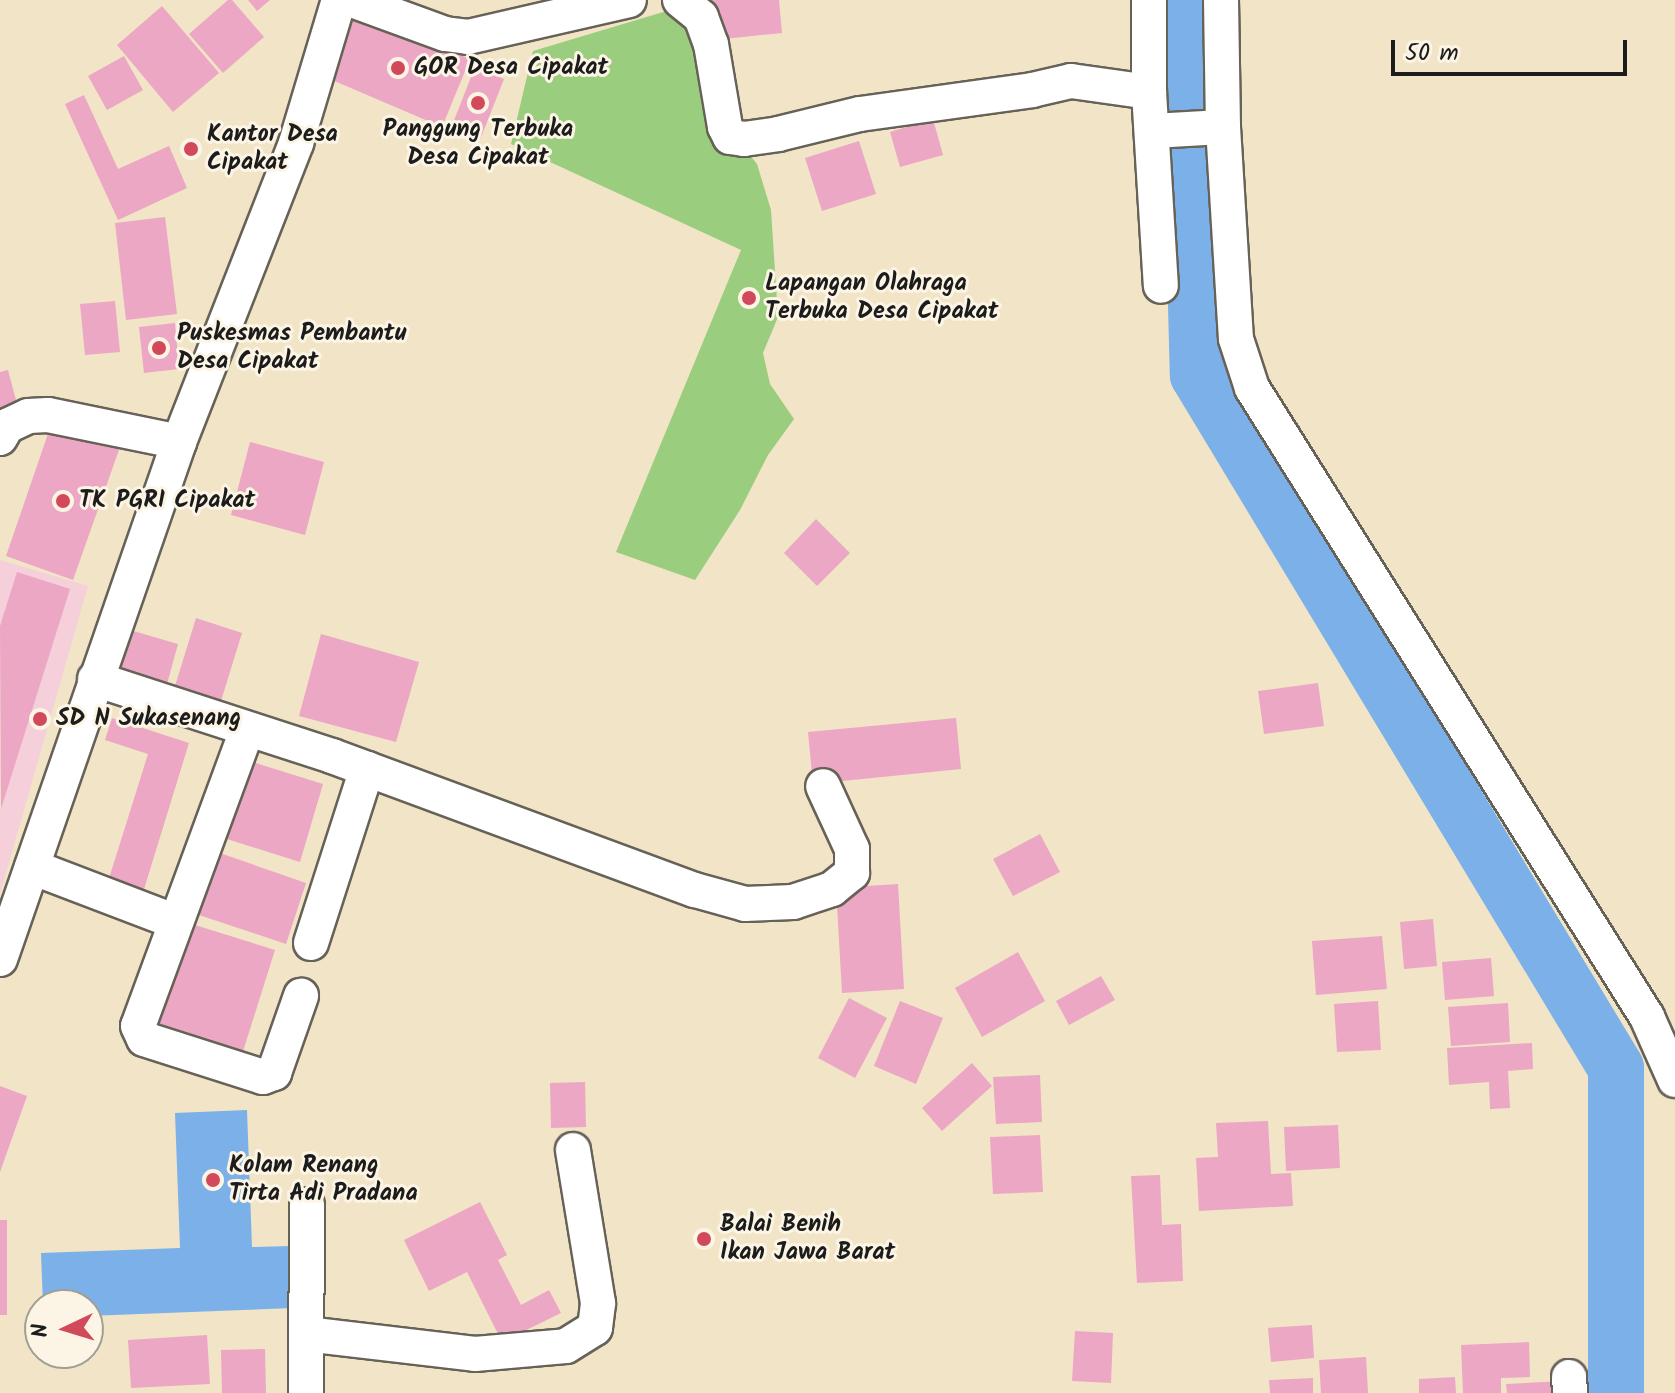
<!DOCTYPE html>
<html>
<head>
<meta charset="utf-8">
<style>
	body { margin:0 }
	#map { position:relative; width:1675px; height:1393px; overflow:hidden; background:#f2e4c7; font-family:Kalam,sans-serif }
	div>[style] { position:absolute }
	.built>* { inset:0; background:#f5cfd9 }
	.green>* { inset:0; background:#9acd7e }
	.water>* { inset:0; background:#7bb0e9 }
	.river>* { height:56px; margin:-28px; padding:0 28px; transform-origin:28px; border-radius:28px; background:#7bb0e9 }
	.building>* { inset:0; background:#eba7c4 }
	.roads { filter:drop-shadow(2px 0 #676258) drop-shadow(-2px 0 #676258) drop-shadow(0 2px #676258) drop-shadow(0 -2px #676258) }
	.minor>* { height:34px; margin:-17px; padding:0 17px; transform-origin:17px; border-radius:17px; background:#fff }
	.dots>* { width:22px; height:22px; translate:-50% -50%; box-sizing:border-box; border:4px solid #fcf5e5; border-radius:50% }
	span { translate:-50% -50%; white-space:nowrap; text-align:center; line-height:1.15; -webkit-text-stroke:6px #fcf5e5; paint-order:stroke }
	.poi-label { font-size:24px; color:#1c1c1c; font-weight:700 }
	.left { translate:0 -50%; text-align:left }
	.north { position:absolute; left:24px; top:1289px; width:80px; height:80px; box-sizing:border-box; background:#fcf5e5; border:2px solid #a29e95; border-radius:50%; rotate:266deg; font-size:22px; font-weight:700; line-height:32px; text-align:center; color:#1c1c1c }
	.north::after { content:''; display:block; margin:auto; width:28px; height:36px; background:#d1495b; clip-path:polygon(50% 0,100% 100%,50% 72%,0 100%) }
	.scale { position:absolute; left:1391px; top:40px; width:236px; height:36px; box-sizing:border-box; border:4px solid #1c1c1c; border-top:0; padding-left:10px; font-size:24px; line-height:28px; white-space:nowrap; color:#1c1c1c; -webkit-text-stroke:6px #fcf5e5; paint-order:stroke }
</style>
</head>
<body>
<div id="map">
	<div class="built">
		<i style="clip-path:polygon(0 560px,88px 586px,0 894px,0 811px,69px 589px,0 626px)"></i>
	</div>
	<div class="green">
		<i style="clip-path:polygon(690px 4px,729px 129px,757px 164px,771px 210px,778px 317px,763px 353px,770px 384px,794px 419px,768px 455px,740px 510px,695px 580px,616px 552px,741px 250px,511px 144px,533px 51px)"></i>
	</div>
	<div class="water">
		<i style="clip-path:polygon(247px 1110px,252px 1247px,292px 1246px,294px 1308px,88px 1316px,88px 1305px,43px 1305px,41px 1253px,180px 1248px,175px 1113px)"></i>
	</div>
	<div class="river">
		<i style="left:1188px;top:0;width:375px;rotate:88.5deg"></i>
		<i style="left:1198px;top:375px;width:809px;rotate:58.9deg"></i>
		<i style="left:1616px;top:1068px;width:325px;rotate:90deg"></i>
	</div>
	<div class="building">
		<i style="clip-path:polygon(228px 0,232px 0,264px 37px,223px 73px,189px 34px)"></i>
		<i style="clip-path:polygon(248px 0,270px 0,257px 11px)"></i>
		<i style="clip-path:polygon(711px 0,779px 0,782px 33px,714px 40px)"></i>
		<i style="clip-path:polygon(162px 6px,219px 73px,173px 112px,117px 45px)"></i>
		<i style="clip-path:polygon(353px 10px,470px 59px,442px 127px,325px 77px)"></i>
		<i style="clip-path:polygon(124px 56px,143px 90px,107px 110px,88px 76px)"></i>
		<i style="clip-path:polygon(475px 67px,504px 79px,480px 140px,451px 128px)"></i>
		<i style="clip-path:polygon(84px 95px,118px 169px,169px 146px,187px 188px,118px 220px,65px 104px)"></i>
		<i style="clip-path:polygon(933px 119px,943px 155px,900px 167px,890px 132px)"></i>
		<i style="clip-path:polygon(859px 141px,876px 194px,822px 211px,805px 158px)"></i>
		<i style="clip-path:polygon(165px 217px,177px 314px,126px 320px,115px 223px)"></i>
		<i style="clip-path:polygon(115px 301px,120px 352px,85px 355px,80px 304px)"></i>
		<i style="clip-path:polygon(175px 323px,179px 369px,144px 373px,139px 327px)"></i>
		<i style="clip-path:polygon(8px 370px,17px 404px,0 408px,0 372px)"></i>
		<i style="clip-path:polygon(52px 422px,120px 447px,73px 580px,6px 556px)"></i>
		<i style="clip-path:polygon(250px 442px,324px 462px,305px 535px,231px 515px)"></i>
		<i style="clip-path:polygon(816px 519px,850px 553px,817px 586px,784px 553px)"></i>
		<i style="clip-path:polygon(17px 572px,70px 589px,1px 809px,0 626px)"></i>
		<i style="clip-path:polygon(196px 618px,242px 633px,221px 701px,175px 686px)"></i>
		<i style="clip-path:polygon(130px 630px,178px 644px,164px 695px,115px 681px)"></i>
		<i style="clip-path:polygon(321px 634px,419px 662px,396px 742px,299px 716px)"></i>
		<i style="clip-path:polygon(1318px 683px,1324px 726px,1264px 734px,1258px 691px)"></i>
		<i style="clip-path:polygon(112px 718px,189px 743px,141px 899px,106px 888px,148px 754px,105px 740px)"></i>
		<i style="clip-path:polygon(956px 718px,961px 769px,813px 784px,808px 732px)"></i>
		<i style="clip-path:polygon(249px 761px,323px 784px,300px 862px,227px 839px)"></i>
		<i style="clip-path:polygon(1040px 834px,1060px 872px,1013px 896px,993px 859px)"></i>
		<i style="clip-path:polygon(214px 851px,306px 883px,286px 944px,193px 913px)"></i>
		<i style="clip-path:polygon(898px 884px,904px 989px,842px 993px,836px 888px)"></i>
		<i style="clip-path:polygon(1433px 919px,1437px 966px,1404px 969px,1400px 922px)"></i>
		<i style="clip-path:polygon(179px 920px,275px 950px,239px 1064px,144px 1033px)"></i>
		<i style="clip-path:polygon(1382px 936px,1387px 989px,1316px 995px,1312px 941px)"></i>
		<i style="clip-path:polygon(1018px 952px,1045px 1001px,982px 1037px,955px 988px)"></i>
		<i style="clip-path:polygon(1491px 958px,1494px 996px,1445px 1000px,1442px 962px)"></i>
		<i style="clip-path:polygon(1101px 976px,1115px 1000px,1069px 1025px,1056px 1001px)"></i>
		<i style="clip-path:polygon(849px 998px,887px 1018px,855px 1078px,818px 1058px)"></i>
		<i style="clip-path:polygon(900px 1001px,943px 1018px,916px 1084px,874px 1066px)"></i>
		<i style="clip-path:polygon(1378px 1001px,1381px 1050px,1337px 1052px,1334px 1004px)"></i>
		<i style="clip-path:polygon(1508px 1003px,1510px 1042px,1451px 1046px,1448px 1007px)"></i>
		<i style="clip-path:polygon(1532px 1043px,1533px 1069px,1508px 1071px,1510px 1108px,1490px 1109px,1489px 1082px,1449px 1085px,1447px 1048px)"></i>
		<i style="clip-path:polygon(972px 1063px,992px 1086px,942px 1131px,922px 1108px)"></i>
		<i style="clip-path:polygon(1040px 1075px,1042px 1122px,996px 1124px,993px 1077px)"></i>
		<i style="clip-path:polygon(585px 1082px,586px 1127px,551px 1128px,550px 1083px)"></i>
		<i style="clip-path:polygon(0 1086px,27px 1096px,0 1172px)"></i>
		<i style="clip-path:polygon(1268px 1121px,1271px 1174px,1291px 1173px,1293px 1206px,1199px 1211px,1196px 1158px,1218px 1157px,1216px 1123px)"></i>
		<i style="clip-path:polygon(1338px 1125px,1340px 1168px,1286px 1171px,1284px 1127px)"></i>
		<i style="clip-path:polygon(1040px 1135px,1043px 1192px,993px 1194px,990px 1137px)"></i>
		<i style="clip-path:polygon(1160px 1175px,1162px 1225px,1181px 1224px,1183px 1281px,1137px 1283px,1131px 1176px)"></i>
		<i style="clip-path:polygon(480px 1202px,507px 1255px,498px 1260px,521px 1305px,549px 1290px,561px 1313px,502px 1342px,467px 1272px,429px 1291px,404px 1240px)"></i>
		<i style="clip-path:polygon(0 1220px,7px 1220px,7px 1315px,0 1315px)"></i>
		<i style="clip-path:polygon(1312px 1325px,1314px 1358px,1271px 1362px,1268px 1328px)"></i>
		<i style="clip-path:polygon(1075px 1331px,1113px 1333px,1111px 1383px,1072px 1381px)"></i>
		<i style="clip-path:polygon(207px 1335px,210px 1384px,131px 1388px,128px 1340px)"></i>
		<i style="clip-path:polygon(1529px 1342px,1530px 1377px,1501px 1378px,1501px 1393px,1463px 1393px,1461px 1345px)"></i>
		<i style="clip-path:polygon(265px 1349px,266px 1393px,222px 1393px,221px 1350px)"></i>
		<i style="clip-path:polygon(1366px 1357px,1368px 1393px,1321px 1393px,1319px 1360px)"></i>
		<i style="clip-path:polygon(1455px 1377px,1456px 1393px,1419px 1393px,1419px 1379px)"></i>
		<i style="clip-path:polygon(1313px 1378px,1313px 1393px,1270px 1393px,1269px 1380px)"></i>
		<i style="clip-path:polygon(1564px 1381px,1565px 1393px,1507px 1393px,1506px 1384px)"></i>
	</div>
	<div class="roads">
		<div class="minor">
			<i style="left:352px;top:0;width:99px;rotate:20.1deg"></i>
			<i style="left:445px;top:34px;width:23px;rotate:7deg"></i>
			<i style="left:468px;top:37px;width:165px;rotate:-12.9deg"></i>
			<i style="left:680px;top:0;width:27px;rotate:39deg"></i>
			<i style="left:701px;top:17px;width:29px;rotate:70deg"></i>
			<i style="left:711px;top:44px;width:84px;rotate:80.4deg"></i>
			<i style="left:725px;top:127px;width:11px;rotate:63deg"></i>
			<i style="left:730px;top:137px;width:14px;rotate:8deg"></i>
			<i style="left:744px;top:139px;width:34px;rotate:-8deg"></i>
			<i style="left:778px;top:134px;width:84px;rotate:-13.7deg"></i>
			<i style="left:860px;top:114px;width:174px;rotate:-7.9deg"></i>
			<i style="left:1032px;top:90px;width:40px;rotate:-13deg"></i>
			<i style="left:1071px;top:81px;width:79px;rotate:8deg"></i>
			<i style="left:1149px;top:0;width:92px;rotate:90deg"></i>
			<i style="left:1149px;top:92px;width:194px;rotate:86.5deg"></i>
			<i style="left:1221px;top:0;width:127px;rotate:89.1deg"></i>
			<i style="left:1223px;top:127px;width:212px;rotate:86.5deg"></i>
			<i style="left:1236px;top:339px;width:52px;rotate:71.9deg"></i>
			<i style="left:1252px;top:388px;width:743px;rotate:57.87deg"></i>
			<i style="left:1647px;top:1017px;width:69px;rotate:66deg"></i>
			<i style="left:1152px;top:131px;width:71px;rotate:-3.2deg"></i>
			<i style="left:0;top:438px;width:14px;rotate:-60deg"></i>
			<i style="left:7px;top:426px;width:23px;rotate:-25deg"></i>
			<i style="left:28px;top:416px;width:20px;rotate:-3deg"></i>
			<i style="left:48px;top:415px;width:134px;rotate:11.6deg"></i>
			<i style="left:95px;top:679px;width:249px;rotate:18deg"></i>
			<i style="left:332px;top:756px;width:387px;rotate:20.3deg"></i>
			<i style="left:695px;top:890px;width:52px;rotate:15.6deg"></i>
			<i style="left:745px;top:904px;width:48px;rotate:-2.4deg"></i>
			<i style="left:793px;top:902px;width:41px;rotate:-18.4deg"></i>
			<i style="left:832px;top:889px;width:26px;rotate:-39deg"></i>
			<i style="left:852px;top:873px;width:24px;rotate:-90deg"></i>
			<i style="left:852px;top:849px;width:69px;rotate:-114.7deg"></i>
			<i style="left:247px;top:730px;width:315px;rotate:110.2deg"></i>
			<i style="left:138px;top:1026px;width:14px;rotate:65deg"></i>
			<i style="left:144px;top:1039px;width:125px;rotate:17.7deg"></i>
			<i style="left:263px;top:1077px;width:12px;rotate:-20deg"></i>
			<i style="left:274px;top:1073px;width:82px;rotate:-70.7deg"></i>
			<i style="left:32px;top:867px;width:154px;rotate:20.9deg"></i>
			<i style="left:311px;top:943px;width:183px;rotate:-72.2deg"></i>
			<i style="left:0;top:959px;width:547px;rotate:-70.9deg"></i>
			<i style="left:179px;top:442px;width:321px;rotate:-68.6deg"></i>
			<i style="left:296px;top:143px;width:149px;rotate:-73.3deg"></i>
			<i style="left:306px;top:1334px;width:170px;rotate:6.7deg"></i>
			<i style="left:475px;top:1354px;width:91px;rotate:-5deg"></i>
			<i style="left:566px;top:1346px;width:34px;rotate:-32deg"></i>
			<i style="left:595px;top:1328px;width:25px;rotate:-83deg"></i>
			<i style="left:598px;top:1303px;width:155px;rotate:-99.3deg"></i>
			<i style="left:1569px;top:1377px;width:16px;rotate:86deg"></i>
			<i style="left:306px;top:1393px;width:188px;rotate:-89.7deg"></i>
		</div>
	</div>
	<div class="dots">
		<i style="left:398px;top:68px;background:#d1495b"></i>
		<i style="left:478px;top:103px;background:#d1495b"></i>
		<i style="left:191px;top:149px;background:#d1495b"></i>
		<i style="left:749px;top:298px;background:#d1495b"></i>
		<i style="left:159px;top:348px;background:#d1495b"></i>
		<i style="left:63px;top:501px;background:#d1495b"></i>
		<i style="left:40px;top:719px;background:#d1495b"></i>
		<i style="left:213px;top:1180px;background:#d1495b"></i>
		<i style="left:704px;top:1239px;background:#d1495b"></i>
	</div>
	<div class="poi-label">
		<span class="left" style="left:414px;top:68px">GOR Desa Cipakat</span>
		<span style="left:478px;top:144px">Panggung Terbuka<br>Desa Cipakat</span>
		<span class="left" style="left:207px;top:149px">Kantor Desa<br>Cipakat</span>
		<span class="left" style="left:765px;top:298px">Lapangan Olahraga<br>Terbuka Desa Cipakat</span>
		<span class="left" style="left:177px;top:348px">Puskesmas Pembantu<br>Desa Cipakat</span>
		<span class="left" style="left:79px;top:501px">TK PGRI Cipakat</span>
		<span class="left" style="left:56px;top:719px">SD N Sukasenang</span>
		<span class="left" style="left:229px;top:1180px">Kolam Renang<br>Tirta Adi Pradana</span>
		<span class="left" style="left:720px;top:1239px">Balai Benih<br>Ikan Jawa Barat</span>
	</div>
	<div class="north">N</div>
	<div class="scale">50 m</div>
</div>
</body>
</html>
